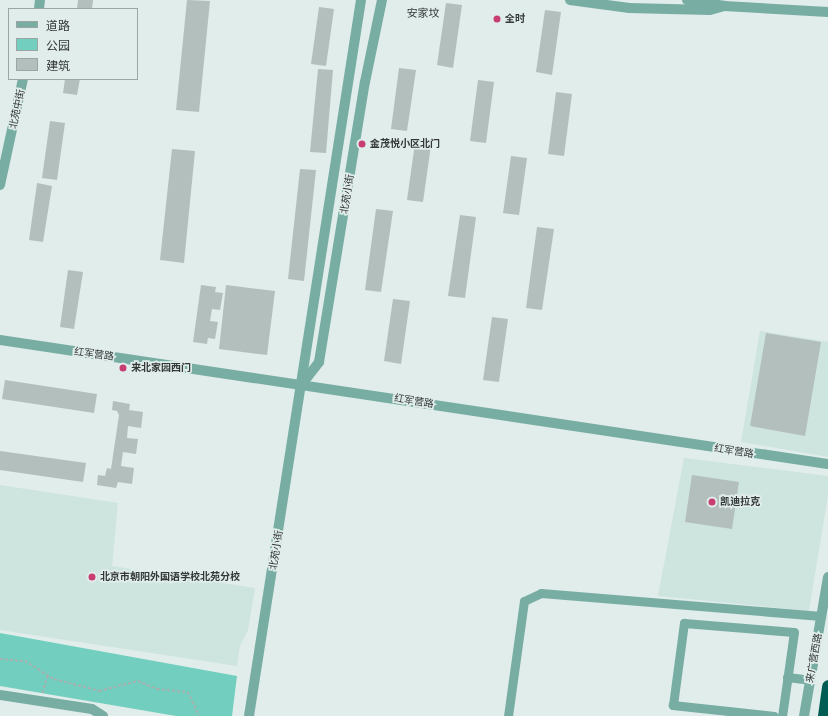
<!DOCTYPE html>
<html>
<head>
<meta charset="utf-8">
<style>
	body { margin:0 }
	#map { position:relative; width:828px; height:716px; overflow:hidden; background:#e0edea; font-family:"Golos Text","Noto Sans SC",sans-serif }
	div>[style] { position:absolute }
	.built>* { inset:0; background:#cee4df }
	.green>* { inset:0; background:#72cfbf }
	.building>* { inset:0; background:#b3bfbd }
	.path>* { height:1.5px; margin-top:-0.75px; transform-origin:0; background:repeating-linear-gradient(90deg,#a6b0ae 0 3px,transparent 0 5px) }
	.minor>* { height:9px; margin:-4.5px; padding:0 4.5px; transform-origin:4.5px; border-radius:4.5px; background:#78ada3 }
	.tertiary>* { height:10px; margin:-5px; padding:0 5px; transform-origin:5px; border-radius:5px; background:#78ada3 }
	.motorway>* { height:12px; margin:-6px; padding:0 6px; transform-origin:6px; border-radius:6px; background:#015d53 }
	.dots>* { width:11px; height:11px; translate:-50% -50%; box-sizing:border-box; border:2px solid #e0edea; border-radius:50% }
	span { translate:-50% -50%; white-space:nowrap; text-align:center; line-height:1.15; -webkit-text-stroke:3.5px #e0edea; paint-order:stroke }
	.poi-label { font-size:10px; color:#333837; font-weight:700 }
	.left { translate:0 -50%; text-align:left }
	.street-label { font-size:10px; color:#333837 }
	.neighbourhood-label { font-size:11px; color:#333837 }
	.legend { position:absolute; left:8px; top:8px; width:130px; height:72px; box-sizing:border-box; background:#e0edea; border:1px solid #9ba5a2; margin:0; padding:5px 7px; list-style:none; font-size:12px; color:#333837 }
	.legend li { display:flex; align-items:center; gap:8px; height:20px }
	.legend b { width:20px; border:1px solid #9ba5a2 }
</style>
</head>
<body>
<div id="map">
	<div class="built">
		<i style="clip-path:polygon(760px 331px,828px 342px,828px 457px,741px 442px)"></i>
		<i style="clip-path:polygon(684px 458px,828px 476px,828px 495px,809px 611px,658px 596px)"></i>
		<i style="clip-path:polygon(0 485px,118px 503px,112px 566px,255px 588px,248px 630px,240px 646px,237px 666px,0 630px)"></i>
	</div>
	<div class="green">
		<i style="clip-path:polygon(0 633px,237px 676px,232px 716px,176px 716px,0 686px)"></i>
	</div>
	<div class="building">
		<i style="clip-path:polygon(78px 0,93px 0,92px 9px,77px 9px)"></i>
		<i style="clip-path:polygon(187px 0,210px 1px,199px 112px,176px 110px)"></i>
		<i style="clip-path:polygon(446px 3px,462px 5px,453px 68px,437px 65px)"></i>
		<i style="clip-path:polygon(319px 7px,334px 9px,326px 66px,311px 64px)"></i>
		<i style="clip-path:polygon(545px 10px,561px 12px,552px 75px,536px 72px)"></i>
		<i style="clip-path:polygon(399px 68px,416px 70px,407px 131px,391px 129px)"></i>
		<i style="clip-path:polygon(318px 69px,333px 70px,326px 153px,310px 152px)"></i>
		<i style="clip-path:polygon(65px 79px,80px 79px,77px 95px,63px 93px)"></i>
		<i style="clip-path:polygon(478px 80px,494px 82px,486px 143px,470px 141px)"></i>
		<i style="clip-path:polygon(556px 92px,572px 94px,564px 156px,548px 154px)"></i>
		<i style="clip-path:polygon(50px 121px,65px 123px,57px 180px,42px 178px)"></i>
		<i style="clip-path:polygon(415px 143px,431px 145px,423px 202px,407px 200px)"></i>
		<i style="clip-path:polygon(172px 149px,195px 151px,184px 263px,160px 260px)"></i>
		<i style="clip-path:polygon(511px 156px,527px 158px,519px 215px,503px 213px)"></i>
		<i style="clip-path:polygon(300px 169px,316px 170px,304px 281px,288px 279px)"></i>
		<i style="clip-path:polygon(37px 183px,52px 186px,43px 242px,29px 240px)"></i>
		<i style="clip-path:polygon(376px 209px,393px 211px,381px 292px,365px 290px)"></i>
		<i style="clip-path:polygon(460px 215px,476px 217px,465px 298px,448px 296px)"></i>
		<i style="clip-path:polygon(537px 227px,554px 229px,542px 310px,526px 308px)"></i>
		<i style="clip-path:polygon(68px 270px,83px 272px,74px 329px,60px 327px)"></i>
		<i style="clip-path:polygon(201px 285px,216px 287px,215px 292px,223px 293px,220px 310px,212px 309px,210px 321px,218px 322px,215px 339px,208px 338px,207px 344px,193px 342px)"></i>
		<i style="clip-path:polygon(226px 285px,275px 291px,267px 355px,219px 349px)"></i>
		<i style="clip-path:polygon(393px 299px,410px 301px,401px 364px,384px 361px)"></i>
		<i style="clip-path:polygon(492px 317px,508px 319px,499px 382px,483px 380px)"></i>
		<i style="clip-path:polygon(766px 333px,821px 342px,805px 436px,750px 426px)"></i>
		<i style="clip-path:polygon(5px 380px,97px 394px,94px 413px,2px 399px)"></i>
		<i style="clip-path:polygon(113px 401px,130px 404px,129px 410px,143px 412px,141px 428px,128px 426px,127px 438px,138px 439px,136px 454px,123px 452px,121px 466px,134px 468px,132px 484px,118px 482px,116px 488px,97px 485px,98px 475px,105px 476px,107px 468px,111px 469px,119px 415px,117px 411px,112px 410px)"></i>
		<i style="clip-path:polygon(0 451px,86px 463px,83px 482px,0 470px)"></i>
		<i style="clip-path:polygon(692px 475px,739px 482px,732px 529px,685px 522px)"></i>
	</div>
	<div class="path">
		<i style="left:0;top:659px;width:25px;rotate:5deg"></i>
		<i style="left:25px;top:661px;width:34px;rotate:32deg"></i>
		<i style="left:54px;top:679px;width:47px;rotate:14.9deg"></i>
		<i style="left:99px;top:691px;width:40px;rotate:-14.4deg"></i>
		<i style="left:138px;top:681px;width:21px;rotate:23deg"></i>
		<i style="left:157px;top:689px;width:31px;rotate:6deg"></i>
		<i style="left:188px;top:692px;width:26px;rotate:65deg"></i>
		<i style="left:42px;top:693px;width:19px;rotate:-72deg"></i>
	</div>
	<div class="minor">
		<i style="left:787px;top:677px;width:23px;rotate:7deg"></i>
		<i style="left:508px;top:716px;width:116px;rotate:-82.1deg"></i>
		<i style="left:524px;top:601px;width:19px;rotate:-25deg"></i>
		<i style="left:541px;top:593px;width:281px;rotate:4.7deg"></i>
		<i style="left:774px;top:716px;width:102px;rotate:-173.8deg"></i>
		<i style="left:673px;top:705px;width:83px;rotate:-82.4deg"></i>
		<i style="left:684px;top:623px;width:110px;rotate:4.7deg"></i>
		<i style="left:794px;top:632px;width:85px;rotate:98.1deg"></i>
	</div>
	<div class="tertiary">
		<i style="left:570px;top:0;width:60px;rotate:7.7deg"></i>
		<i style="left:629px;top:8px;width:81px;rotate:1.4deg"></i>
		<i style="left:710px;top:10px;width:15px;rotate:-16deg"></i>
		<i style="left:687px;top:0;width:37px;rotate:9deg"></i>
		<i style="left:724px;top:6px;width:104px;rotate:3.3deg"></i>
		<i style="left:39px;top:9px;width:9px;rotate:-84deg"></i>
		<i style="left:0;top:185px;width:108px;rotate:-77.8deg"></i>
		<i style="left:0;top:340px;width:837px;rotate:8.52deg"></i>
		<i style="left:302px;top:384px;width:28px;rotate:-52deg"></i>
		<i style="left:319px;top:362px;width:284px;rotate:-80.7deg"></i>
		<i style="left:365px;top:82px;width:84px;rotate:-78.3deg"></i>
		<i style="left:0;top:695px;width:93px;rotate:8.7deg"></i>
		<i style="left:92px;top:709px;width:13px;rotate:32deg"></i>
		<i style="left:249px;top:716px;width:725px;rotate:-81.11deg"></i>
		<i style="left:804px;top:716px;width:141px;rotate:-80.2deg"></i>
	</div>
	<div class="motorway">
		<i style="left:824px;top:716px;width:30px;rotate:-82deg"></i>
	</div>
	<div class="dots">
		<i style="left:497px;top:19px;background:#c93e72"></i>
		<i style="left:362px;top:144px;background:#c93e72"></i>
		<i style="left:123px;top:368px;background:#c93e72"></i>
		<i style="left:712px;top:502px;background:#c93e72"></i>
		<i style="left:92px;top:577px;background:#c93e72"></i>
	</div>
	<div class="poi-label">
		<span class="left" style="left:505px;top:19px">全时</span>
		<span class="left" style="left:370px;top:144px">金茂悦小区北门</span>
		<span class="left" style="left:131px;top:368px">来北家园西门</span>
		<span class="left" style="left:720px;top:502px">凯迪拉克</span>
		<span class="left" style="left:100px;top:577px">北京市朝阳外国语学校北苑分校</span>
	</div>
	<div class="street-label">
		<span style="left:17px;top:109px;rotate:-78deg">北苑中街</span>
		<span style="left:347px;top:194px;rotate:-81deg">北苑小街</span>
		<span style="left:94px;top:354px;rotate:8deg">红军营路</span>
		<span style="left:414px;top:401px;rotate:9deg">红军营路</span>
		<span style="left:734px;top:451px;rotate:9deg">红军营路</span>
		<span style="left:276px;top:550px;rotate:-81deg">北苑小街</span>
		<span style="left:814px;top:658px;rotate:-80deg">来广营西路</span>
	</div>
	<div class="neighbourhood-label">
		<span style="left:423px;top:13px">安家坟</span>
	</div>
	<ul class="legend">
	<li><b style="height:5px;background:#78ada3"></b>道路</li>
	<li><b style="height:11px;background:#72cfbf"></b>公园</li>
	<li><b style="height:11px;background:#b3bfbd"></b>建筑</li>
	</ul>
</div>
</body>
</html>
